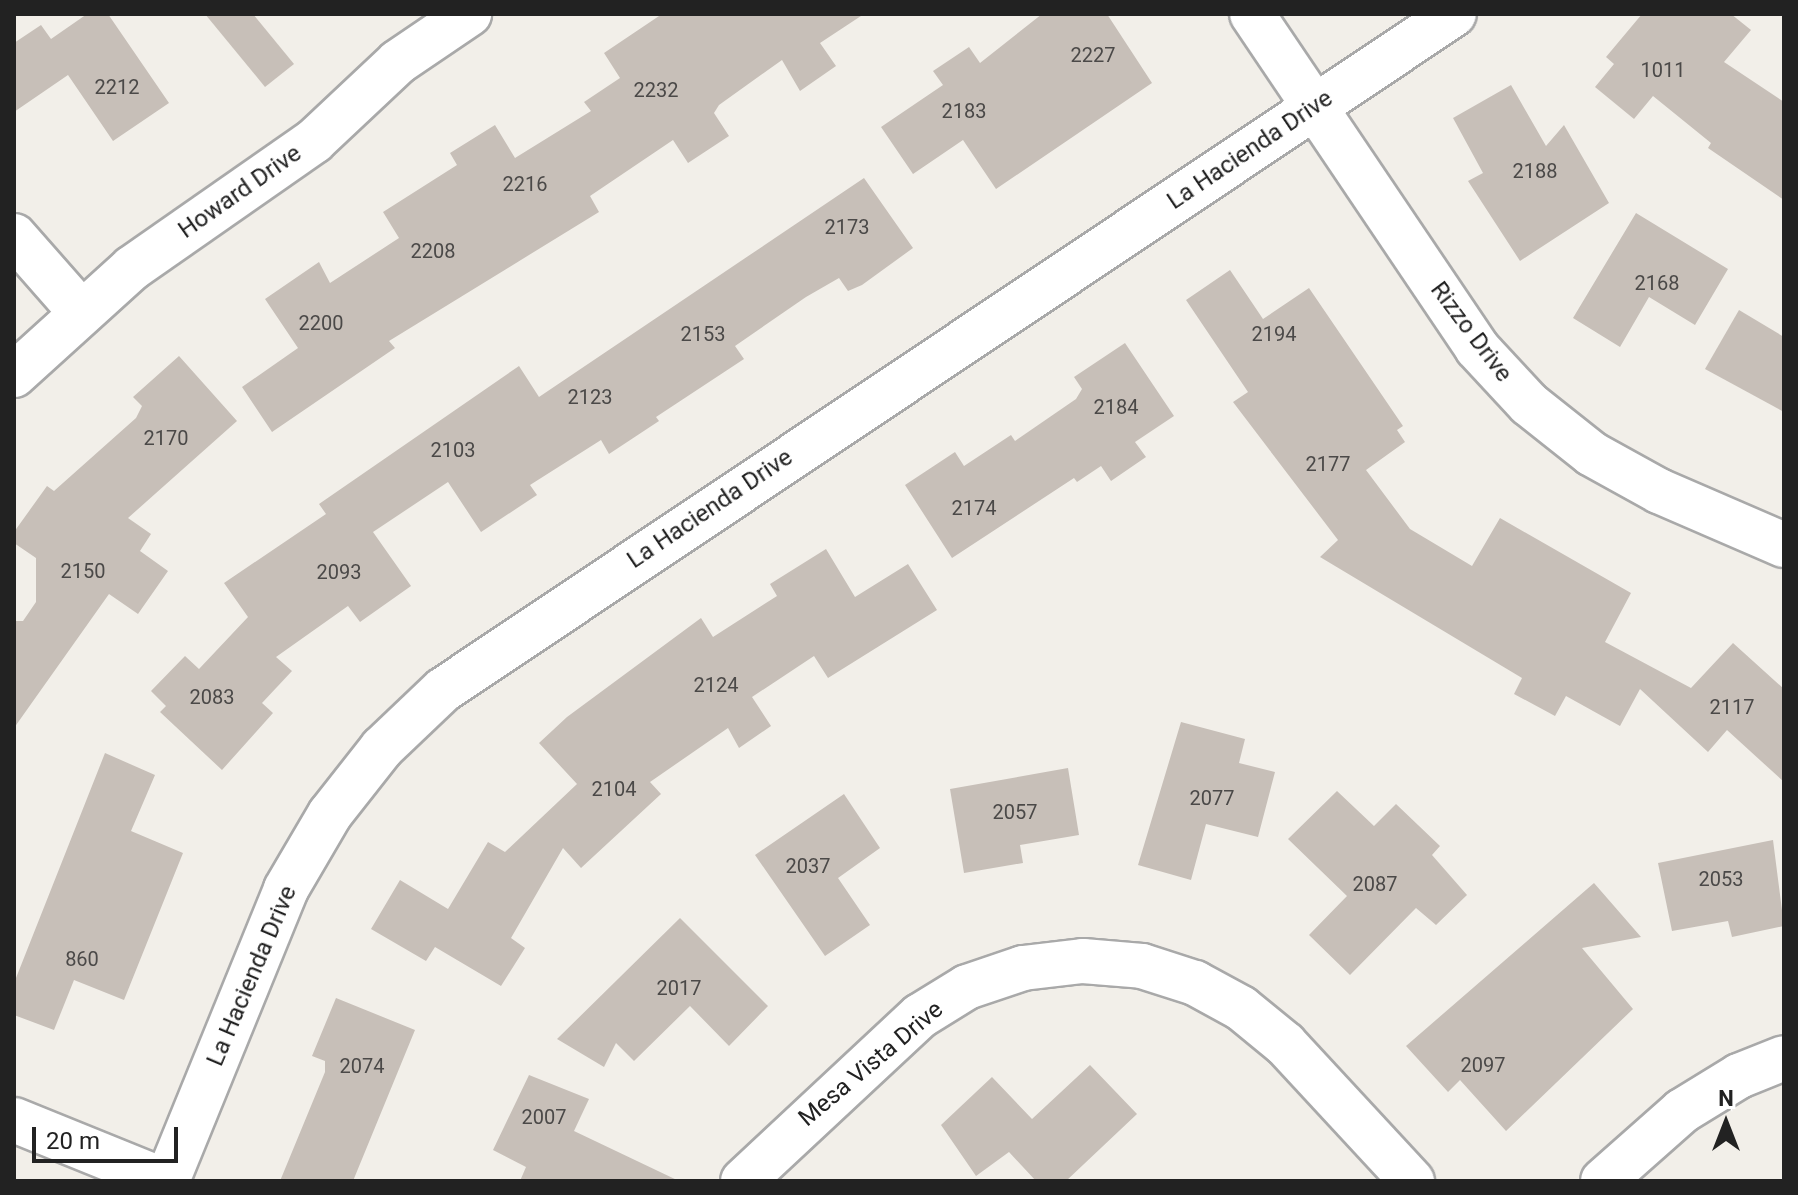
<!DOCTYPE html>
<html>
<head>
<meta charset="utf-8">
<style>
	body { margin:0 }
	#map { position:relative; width:1798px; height:1195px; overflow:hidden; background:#f2efe9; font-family:Roboto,sans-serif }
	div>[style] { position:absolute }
	.building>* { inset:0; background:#c7bfb8 }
	.roads { filter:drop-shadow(2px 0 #a9a9a9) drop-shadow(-2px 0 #a9a9a9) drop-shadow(0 2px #a9a9a9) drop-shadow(0 -2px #a9a9a9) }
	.minor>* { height:44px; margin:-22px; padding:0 22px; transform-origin:22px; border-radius:22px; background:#fff }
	span { translate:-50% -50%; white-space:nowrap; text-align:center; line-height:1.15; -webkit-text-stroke:8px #fff; paint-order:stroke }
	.number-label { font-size:20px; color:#4b4948 }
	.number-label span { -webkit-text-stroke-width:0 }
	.street-label { font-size:24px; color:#222 }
	.frame { position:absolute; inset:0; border:16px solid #222; pointer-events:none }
	.north { position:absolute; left:1686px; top:1083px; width:80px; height:80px; -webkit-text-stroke:6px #fff; paint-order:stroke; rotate:0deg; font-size:22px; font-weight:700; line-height:32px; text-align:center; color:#222 }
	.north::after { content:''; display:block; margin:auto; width:28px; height:36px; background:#222; clip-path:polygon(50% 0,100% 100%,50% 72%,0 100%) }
	.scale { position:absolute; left:32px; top:1127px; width:146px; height:36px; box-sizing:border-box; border:4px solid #222; border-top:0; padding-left:10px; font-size:24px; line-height:28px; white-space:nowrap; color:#222; -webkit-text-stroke:6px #fff; paint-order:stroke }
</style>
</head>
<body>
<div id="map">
	<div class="building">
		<i style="clip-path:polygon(87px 14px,108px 14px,169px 103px,113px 141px,68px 75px,14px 112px,14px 43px,41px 25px,51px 39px)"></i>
		<i style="clip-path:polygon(205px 14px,253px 14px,294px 64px,265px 87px)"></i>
		<i style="clip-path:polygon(662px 14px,864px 14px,820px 43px,836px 66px,800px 91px,782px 60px,719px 105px,714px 113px,729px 136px,688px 163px,673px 140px,590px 196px,599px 212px,389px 341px,395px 348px,272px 432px,242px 387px,298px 348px,265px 299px,319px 262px,330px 283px,399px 238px,383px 212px,457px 165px,450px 153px,495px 125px,515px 158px,591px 111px,584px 102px,620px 78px,604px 53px)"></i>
		<i style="clip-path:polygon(1042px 14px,1107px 14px,1152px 83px,996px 189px,963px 140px,913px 174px,881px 127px,943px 85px,933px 71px,969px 47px,980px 63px)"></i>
		<i style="clip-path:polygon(1642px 14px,1731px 14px,1751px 30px,1724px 62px,1784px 102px,1784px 200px,1708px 148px,1711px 143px,1653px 96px,1634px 119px,1595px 87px,1614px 64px,1606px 57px)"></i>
		<i style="clip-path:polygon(1511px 85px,1546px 146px,1564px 125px,1609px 203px,1520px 261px,1468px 181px,1483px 173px,1453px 118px)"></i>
		<i style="clip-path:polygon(864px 178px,913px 248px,862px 285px,848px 291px,839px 278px,806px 297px,735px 346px,744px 359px,656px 417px,659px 421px,609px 454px,601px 440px,530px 485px,537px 495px,481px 532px,448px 482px,373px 532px,411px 586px,360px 622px,348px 606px,276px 657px,292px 671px,262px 703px,273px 713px,222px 770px,160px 712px,166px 706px,151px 691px,185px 656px,199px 669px,248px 617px,224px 583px,326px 514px,319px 504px,519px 366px,539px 397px)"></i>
		<i style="clip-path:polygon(1636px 213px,1728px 269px,1695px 325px,1649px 297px,1620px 347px,1573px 318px)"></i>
		<i style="clip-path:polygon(1230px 270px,1263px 319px,1309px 288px,1403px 426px,1397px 430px,1405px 442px,1366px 470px,1410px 529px,1472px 566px,1500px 518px,1631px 593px,1605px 642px,1691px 688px,1733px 643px,1784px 689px,1784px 782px,1727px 730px,1708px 752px,1640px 689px,1620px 726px,1566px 696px,1555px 716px,1514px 694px,1522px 678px,1320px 557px,1338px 540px,1233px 402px,1248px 392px,1186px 300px)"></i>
		<i style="clip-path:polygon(1739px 310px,1784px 337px,1784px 412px,1705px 369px)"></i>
		<i style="clip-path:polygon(1125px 343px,1174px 416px,1135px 442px,1146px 457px,1111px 481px,1101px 466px,1077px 482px,1074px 478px,952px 558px,905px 485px,955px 452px,964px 466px,1011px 435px,1015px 441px,1076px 399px,1082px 389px,1074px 377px)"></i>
		<i style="clip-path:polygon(179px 356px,237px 421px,128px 518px,151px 534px,140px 551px,168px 571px,138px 614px,109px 594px,14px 728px,14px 621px,23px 621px,36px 602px,36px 558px,14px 543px,14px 532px,47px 486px,54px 491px,136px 418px,142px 406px,133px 397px)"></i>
		<i style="clip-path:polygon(826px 549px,855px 597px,908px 564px,937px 610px,828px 678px,814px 656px,752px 697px,771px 726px,739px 748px,728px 728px,650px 782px,661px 794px,581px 868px,563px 848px,511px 938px,525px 948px,501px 986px,435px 947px,426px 961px,371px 929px,400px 880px,448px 909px,488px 842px,505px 852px,577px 784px,539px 743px,567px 717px,701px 618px,713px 637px,777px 596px,770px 584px)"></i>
		<i style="clip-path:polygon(1181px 722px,1245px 739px,1239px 763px,1275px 772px,1258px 837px,1206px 824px,1191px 880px,1138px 865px)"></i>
		<i style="clip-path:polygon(105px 753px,155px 775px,131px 831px,183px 853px,124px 1000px,74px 980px,54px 1030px,14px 1015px,14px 983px)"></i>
		<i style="clip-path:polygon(1068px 768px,1079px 835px,1020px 845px,1023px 863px,964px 873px,950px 789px)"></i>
		<i style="clip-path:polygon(1337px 791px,1374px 826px,1396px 804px,1440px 846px,1432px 855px,1467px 895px,1436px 925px,1416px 908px,1350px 975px,1309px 935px,1347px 896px,1288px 839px)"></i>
		<i style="clip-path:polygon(844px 794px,880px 848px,838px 878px,870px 925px,825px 956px,755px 855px)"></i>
		<i style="clip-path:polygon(1773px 840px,1784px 926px,1732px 937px,1728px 921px,1672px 931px,1658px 863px)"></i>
		<i style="clip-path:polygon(1594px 883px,1641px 937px,1582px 948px,1633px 1009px,1506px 1131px,1460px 1080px,1448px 1092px,1406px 1046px)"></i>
		<i style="clip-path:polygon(680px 918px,768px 1006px,729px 1046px,690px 1006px,634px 1061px,616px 1043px,604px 1067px,557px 1039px)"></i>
		<i style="clip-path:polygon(336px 998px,415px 1030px,353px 1181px,280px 1181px,325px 1072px,325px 1061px,312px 1056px)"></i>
		<i style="clip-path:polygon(1090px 1065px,1137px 1114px,1066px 1181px,1036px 1181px,1009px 1152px,976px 1176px,941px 1125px,992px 1077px,1032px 1119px)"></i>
		<i style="clip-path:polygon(529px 1075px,589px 1099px,574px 1131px,679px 1181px,520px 1181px,526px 1167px,493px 1150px)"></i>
	</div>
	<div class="roads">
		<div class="minor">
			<i style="left:1252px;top:14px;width:403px;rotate:56deg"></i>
			<i style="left:1477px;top:348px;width:76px;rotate:47.1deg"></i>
			<i style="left:1529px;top:404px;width:80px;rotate:38.4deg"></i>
			<i style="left:1592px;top:454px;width:77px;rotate:28.9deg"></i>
			<i style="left:1659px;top:491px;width:136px;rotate:23.4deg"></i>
			<i style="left:14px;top:236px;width:100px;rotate:48.7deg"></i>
			<i style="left:14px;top:375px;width:159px;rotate:-42.2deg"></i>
			<i style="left:132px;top:268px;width:222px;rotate:-34.9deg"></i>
			<i style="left:314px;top:141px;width:115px;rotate:-43.2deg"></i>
			<i style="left:398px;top:62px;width:86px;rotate:-34.1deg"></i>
			<i style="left:14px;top:1120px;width:163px;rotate:22deg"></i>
			<i style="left:167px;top:1181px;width:315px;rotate:-67.8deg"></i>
			<i style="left:286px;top:889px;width:87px;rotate:-59.6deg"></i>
			<i style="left:330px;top:814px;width:84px;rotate:-51.8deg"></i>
			<i style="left:382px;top:748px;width:84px;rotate:-43.6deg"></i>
			<i style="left:443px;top:690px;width:1216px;rotate:-33.77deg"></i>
			<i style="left:743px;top:1181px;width:242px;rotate:-43deg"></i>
			<i style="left:920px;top:1016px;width:55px;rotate:-31.7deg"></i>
			<i style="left:967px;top:987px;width:59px;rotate:-18.7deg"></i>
			<i style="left:1023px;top:968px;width:60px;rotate:-6.7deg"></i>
			<i style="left:1083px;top:961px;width:59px;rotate:4.8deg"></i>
			<i style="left:1142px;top:966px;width:56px;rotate:17.8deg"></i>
			<i style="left:1195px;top:983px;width:52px;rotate:28.5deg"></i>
			<i style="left:1241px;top:1008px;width:57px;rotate:39.3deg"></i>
			<i style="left:1285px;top:1044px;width:187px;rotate:47.2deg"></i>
			<i style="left:1603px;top:1181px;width:106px;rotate:-41.5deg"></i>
			<i style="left:1682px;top:1111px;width:67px;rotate:-31.6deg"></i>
			<i style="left:1739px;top:1076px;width:48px;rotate:-21.8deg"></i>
		</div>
	</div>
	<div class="number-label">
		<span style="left:1093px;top:55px">2227</span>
		<span style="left:1663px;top:70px">1011</span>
		<span style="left:117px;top:87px">2212</span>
		<span style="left:656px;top:90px">2232</span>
		<span style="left:964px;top:111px">2183</span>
		<span style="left:1535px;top:171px">2188</span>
		<span style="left:525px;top:184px">2216</span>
		<span style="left:847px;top:227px">2173</span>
		<span style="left:433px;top:251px">2208</span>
		<span style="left:1657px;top:283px">2168</span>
		<span style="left:321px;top:323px">2200</span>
		<span style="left:703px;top:334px">2153</span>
		<span style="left:1274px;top:334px">2194</span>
		<span style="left:590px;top:397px">2123</span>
		<span style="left:1116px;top:407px">2184</span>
		<span style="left:166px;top:438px">2170</span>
		<span style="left:453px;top:450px">2103</span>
		<span style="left:1328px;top:464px">2177</span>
		<span style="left:974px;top:508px">2174</span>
		<span style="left:83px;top:571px">2150</span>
		<span style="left:339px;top:572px">2093</span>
		<span style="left:716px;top:685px">2124</span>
		<span style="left:212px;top:697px">2083</span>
		<span style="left:1732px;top:707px">2117</span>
		<span style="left:614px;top:789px">2104</span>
		<span style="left:1212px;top:798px">2077</span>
		<span style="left:1015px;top:812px">2057</span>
		<span style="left:808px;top:866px">2037</span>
		<span style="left:1721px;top:879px">2053</span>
		<span style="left:1375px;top:884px">2087</span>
		<span style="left:82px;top:959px">860</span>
		<span style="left:679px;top:988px">2017</span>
		<span style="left:1483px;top:1065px">2097</span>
		<span style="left:362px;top:1066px">2074</span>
		<span style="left:544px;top:1117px">2007</span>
	</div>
	<div class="street-label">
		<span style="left:1250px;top:150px;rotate:-34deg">La Hacienda Drive</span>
		<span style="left:240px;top:192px;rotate:-35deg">Howard Drive</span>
		<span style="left:1471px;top:332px;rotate:53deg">Rizzo Drive</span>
		<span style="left:710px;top:509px;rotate:-34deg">La Hacienda Drive</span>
		<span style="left:252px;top:976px;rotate:-67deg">La Hacienda Drive</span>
		<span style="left:871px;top:1064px;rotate:-40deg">Mesa Vista Drive</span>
	</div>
	<div class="frame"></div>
	<div class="north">N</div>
	<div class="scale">20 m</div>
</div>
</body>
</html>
